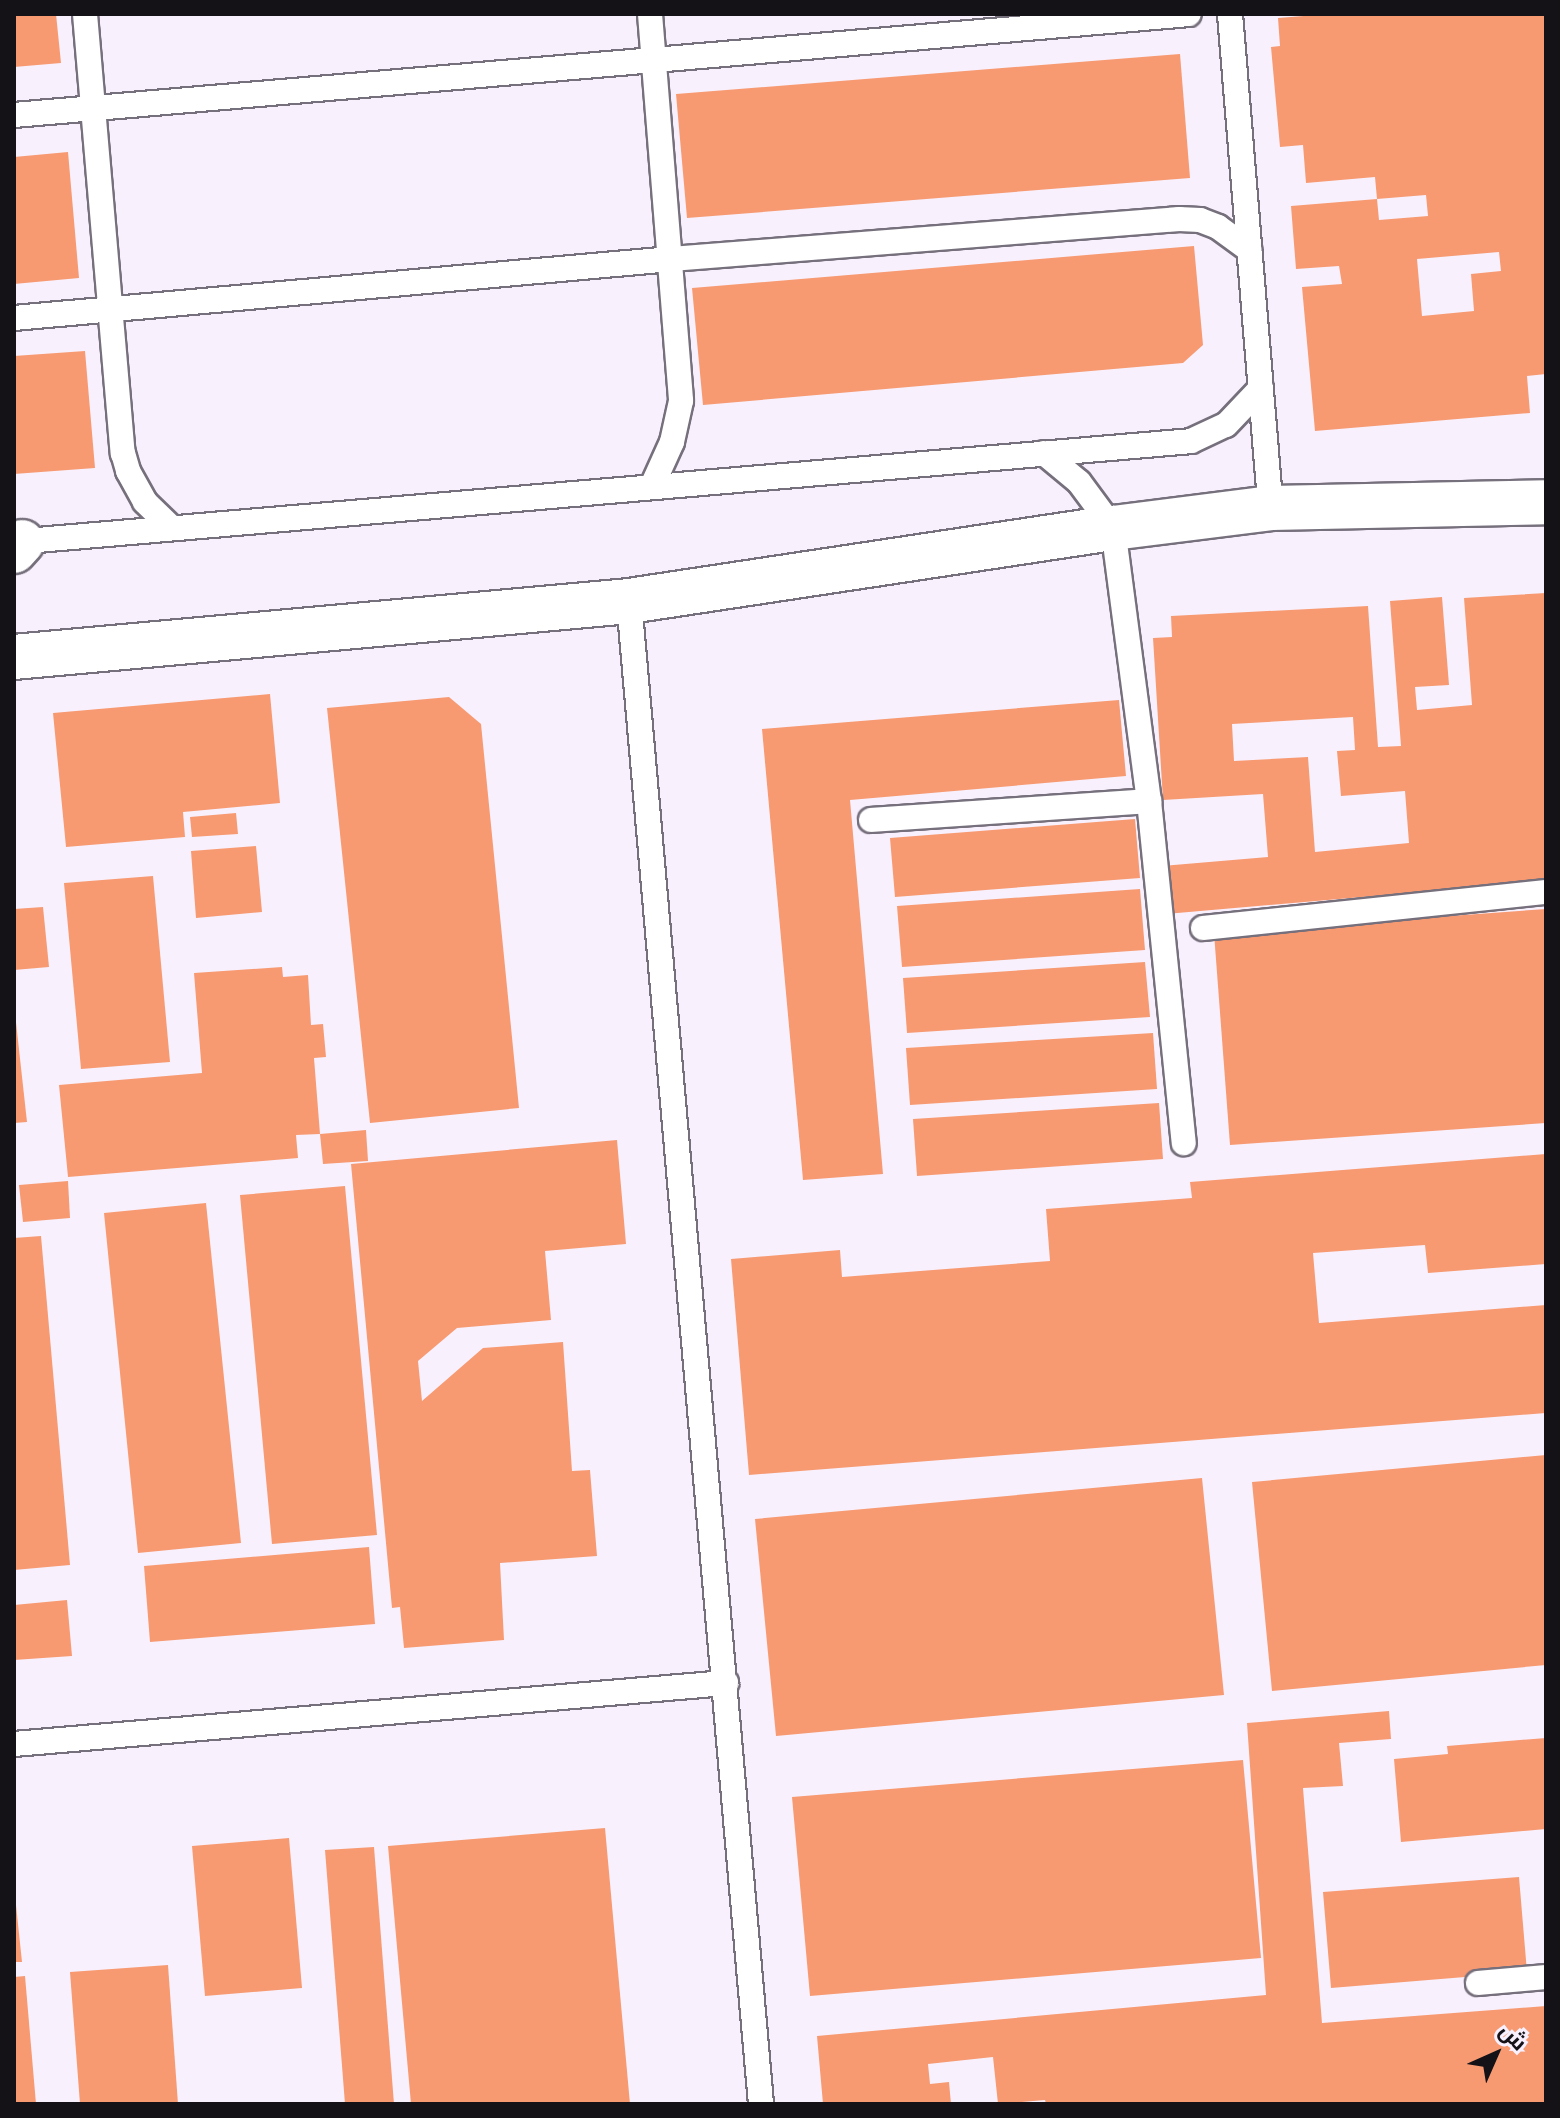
<!DOCTYPE html>
<html>
<head>
<meta charset="utf-8">
<style>
	body { margin:0 }
	#map { position:relative; width:1560px; height:2118px; overflow:hidden; background:#f8f1fd; font-family:Roboto,Cairo,sans-serif }
	div>[style] { position:absolute }
	.building>* { inset:0; background:#f79a72 }
	.roads { filter:drop-shadow(2px 0 #766f7c) drop-shadow(-2px 0 #766f7c) drop-shadow(0 2px #766f7c) drop-shadow(0 -2px #766f7c) }
	.service>* { height:24px; margin:-12px; padding:0 12px; transform-origin:12px; border-radius:12px; background:#fff }
	.minor>* { height:44px; margin:-22px; padding:0 22px; transform-origin:22px; border-radius:22px; background:#fff }
	span { translate:-50% -50%; white-space:nowrap; text-align:center; line-height:1.15; -webkit-text-stroke:6px #f8f1fd; paint-order:stroke }
	.frame { position:absolute; inset:0; border:16px solid #151217; pointer-events:none }
	.north { position:absolute; left:1456px; top:2014px; width:80px; height:80px; -webkit-text-stroke:6px #f8f1fd; paint-order:stroke; rotate:45deg; font-size:22px; font-weight:700; line-height:32px; text-align:center; color:#151217 }
	.north::after { content:''; display:block; margin:auto; width:28px; height:36px; background:#151217; clip-path:polygon(50% 0,100% 100%,50% 72%,0 100%) }
</style>
</head>
<body>
<div id="map">
	<div class="building">
		<i style="clip-path:polygon(14px 14px,56px 14px,61px 63px,14px 67px)"></i>
		<i style="clip-path:polygon(evenodd,1329px 14px,1546px 14px,1546px 374px,1527px 376px,1530px 413px,1315px 431px,1302px 287px,1342px 284px,1339px 266px,1296px 269px,1291px 206px,1377px 199px,1375px 177px,1306px 183px,1303px 145px,1280px 147px,1271px 47px,1280px 46px,1278px 18px,1329px 14px,1426px 195px,1428px 216px,1379px 220px,1377px 199px,1426px 195px,1329px 14px,1499px 252px,1501px 271px,1471px 274px,1474px 311px,1422px 316px,1417px 259px,1499px 252px)"></i>
		<i style="clip-path:polygon(1180px 54px,1190px 178px,687px 218px,676px 94px)"></i>
		<i style="clip-path:polygon(68px 152px,79px 278px,14px 284px,14px 157px)"></i>
		<i style="clip-path:polygon(1194px 246px,1203px 345px,1183px 363px,703px 405px,692px 288px)"></i>
		<i style="clip-path:polygon(85px 351px,95px 468px,14px 474px,14px 356px)"></i>
		<i style="clip-path:polygon(evenodd,1546px 593px,1546px 881px,1166px 914px,1162px 866px,1268px 857px,1263px 794px,1163px 800px,1153px 638px,1172px 637px,1171px 616px,1368px 606px,1378px 747px,1401px 746px,1390px 601px,1442px 597px,1449px 685px,1415px 687px,1417px 710px,1472px 705px,1464px 598px,1546px 593px,1353px 717px,1355px 750px,1337px 751px,1341px 796px,1405px 791px,1409px 843px,1315px 852px,1308px 757px,1234px 761px,1232px 724px,1353px 717px)"></i>
		<i style="clip-path:polygon(270px 694px,280px 803px,183px 812px,185px 837px,66px 847px,53px 713px)"></i>
		<i style="clip-path:polygon(449px 697px,481px 724px,519px 1108px,370px 1123px,327px 708px)"></i>
		<i style="clip-path:polygon(1119px 700px,1126px 776px,850px 800px,883px 1174px,803px 1180px,762px 729px)"></i>
		<i style="clip-path:polygon(236px 813px,238px 834px,192px 837px,190px 817px)"></i>
		<i style="clip-path:polygon(1135px 819px,1140px 878px,895px 897px,890px 838px)"></i>
		<i style="clip-path:polygon(256px 846px,262px 912px,196px 918px,191px 851px)"></i>
		<i style="clip-path:polygon(153px 876px,170px 1062px,81px 1069px,64px 883px)"></i>
		<i style="clip-path:polygon(1140px 889px,1145px 950px,902px 967px,897px 906px)"></i>
		<i style="clip-path:polygon(43px 907px,49px 967px,14px 970px,14px 909px)"></i>
		<i style="clip-path:polygon(1546px 909px,1546px 1123px,1230px 1145px,1214px 933px)"></i>
		<i style="clip-path:polygon(1145px 962px,1150px 1017px,907px 1033px,903px 978px)"></i>
		<i style="clip-path:polygon(282px 967px,283px 977px,308px 975px,311px 1025px,323px 1024px,326px 1057px,314px 1058px,320px 1134px,296px 1135px,298px 1158px,68px 1177px,59px 1085px,202px 1073px,194px 973px)"></i>
		<i style="clip-path:polygon(14px 1004px,27px 1122px,14px 1123px)"></i>
		<i style="clip-path:polygon(1153px 1033px,1157px 1089px,910px 1105px,906px 1048px)"></i>
		<i style="clip-path:polygon(1159px 1103px,1163px 1159px,917px 1176px,913px 1119px)"></i>
		<i style="clip-path:polygon(366px 1130px,368px 1161px,323px 1164px,320px 1134px)"></i>
		<i style="clip-path:polygon(617px 1140px,626px 1244px,545px 1251px,551px 1320px,457px 1328px,418px 1361px,422px 1401px,483px 1348px,563px 1342px,572px 1471px,590px 1470px,597px 1556px,500px 1563px,504px 1640px,404px 1648px,400px 1607px,392px 1608px,351px 1164px)"></i>
		<i style="clip-path:polygon(1546px 1154px,1546px 1264px,1428px 1273px,1425px 1245px,1313px 1253px,1319px 1323px,1546px 1305px,1546px 1413px,749px 1475px,731px 1259px,840px 1250px,842px 1277px,1050px 1261px,1046px 1209px,1192px 1198px,1190px 1182px)"></i>
		<i style="clip-path:polygon(68px 1181px,70px 1218px,23px 1222px,19px 1185px)"></i>
		<i style="clip-path:polygon(345px 1186px,377px 1535px,272px 1544px,240px 1195px)"></i>
		<i style="clip-path:polygon(206px 1203px,241px 1543px,138px 1553px,104px 1213px)"></i>
		<i style="clip-path:polygon(41px 1236px,70px 1565px,14px 1570px,14px 1238px)"></i>
		<i style="clip-path:polygon(1546px 1455px,1546px 1665px,1272px 1691px,1252px 1482px)"></i>
		<i style="clip-path:polygon(1202px 1478px,1224px 1695px,776px 1736px,755px 1519px)"></i>
		<i style="clip-path:polygon(369px 1547px,375px 1624px,150px 1642px,144px 1566px)"></i>
		<i style="clip-path:polygon(67px 1600px,72px 1656px,14px 1660px,14px 1605px)"></i>
		<i style="clip-path:polygon(1389px 1711px,1391px 1739px,1339px 1743px,1343px 1786px,1303px 1788px,1322px 2023px,1546px 2006px,1546px 2103px,1046px 2104px,1045px 2100px,998px 2104px,993px 2057px,928px 2064px,930px 2084px,949px 2082px,951px 2104px,823px 2104px,817px 2036px,1266px 1995px,1247px 1723px)"></i>
		<i style="clip-path:polygon(1546px 1738px,1546px 1829px,1401px 1842px,1394px 1759px,1448px 1754px,1447px 1746px)"></i>
		<i style="clip-path:polygon(1243px 1760px,1261px 1958px,810px 1996px,792px 1797px)"></i>
		<i style="clip-path:polygon(605px 1828px,630px 2104px,411px 2104px,388px 1846px)"></i>
		<i style="clip-path:polygon(289px 1838px,302px 1988px,205px 1996px,192px 1846px)"></i>
		<i style="clip-path:polygon(374px 1847px,394px 2104px,345px 2104px,325px 1850px)"></i>
		<i style="clip-path:polygon(1519px 1877px,1527px 1972px,1331px 1988px,1323px 1892px)"></i>
		<i style="clip-path:polygon(14px 1886px,22px 1962px,14px 1962px)"></i>
		<i style="clip-path:polygon(168px 1965px,178px 2104px,80px 2104px,70px 1972px)"></i>
		<i style="clip-path:polygon(25px 1976px,36px 2104px,14px 2104px,14px 1977px)"></i>
	</div>
	<div class="roads">
		<div class="service">
			<i style="left:85px;top:14px;width:441px;rotate:85.1deg"></i>
			<i style="left:123px;top:453px;width:19px;rotate:74deg"></i>
			<i style="left:128px;top:471px;width:35px;rotate:61deg"></i>
			<i style="left:145px;top:502px;width:36px;rotate:44deg"></i>
			<i style="left:650px;top:14px;width:388px;rotate:85.4deg"></i>
			<i style="left:681px;top:401px;width:42px;rotate:102.4deg"></i>
			<i style="left:672px;top:442px;width:48px;rotate:114.4deg"></i>
			<i style="left:1230px;top:14px;width:496px;rotate:85.3deg"></i>
			<i style="left:14px;top:115px;width:1179px;rotate:-4.91deg"></i>
			<i style="left:14px;top:318px;width:660px;rotate:-5.13deg"></i>
			<i style="left:671px;top:259px;width:510px;rotate:-4.5deg"></i>
			<i style="left:1179px;top:219px;width:21px;rotate:3deg"></i>
			<i style="left:1200px;top:220px;width:19px;rotate:21deg"></i>
			<i style="left:1218px;top:227px;width:39px;rotate:36deg"></i>
			<i style="left:1044px;top:453px;width:45px;rotate:39.6deg"></i>
			<i style="left:1079px;top:482px;width:57px;rotate:53.5deg"></i>
			<i style="left:1113px;top:528px;width:275px;rotate:82.5deg"></i>
			<i style="left:1149px;top:801px;width:344px;rotate:84.2deg"></i>
			<i style="left:14px;top:542px;width:1181px;rotate:-4.9deg"></i>
			<i style="left:1191px;top:441px;width:38px;rotate:-25deg"></i>
			<i style="left:1226px;top:425px;width:51px;rotate:-46.6deg"></i>
			<i style="left:629px;top:601px;width:1509px;rotate:84.98deg"></i>
			<i style="left:871px;top:820px;width:279px;rotate:-3.9deg"></i>
			<i style="left:1203px;top:928px;width:345px;rotate:-6deg"></i>
			<i style="left:14px;top:1744px;width:715px;rotate:-4.9deg"></i>
			<i style="left:1478px;top:1983px;width:68px;rotate:-5deg"></i>
		</div>
		<div class="minor">
			<i style="left:14px;top:551px;width:12px;rotate:-48deg"></i>
			<i style="left:14px;top:657px;width:618px;rotate:-5.2deg"></i>
			<i style="left:629px;top:601px;width:489px;rotate:-8.6deg"></i>
			<i style="left:1113px;top:528px;width:159px;rotate:-7.2deg"></i>
			<i style="left:1271px;top:508px;width:275px;rotate:-1.2deg"></i>
		</div>
	</div>
	<div class="frame"></div>
	<div class="north">ش</div>
</div>
</body>
</html>
